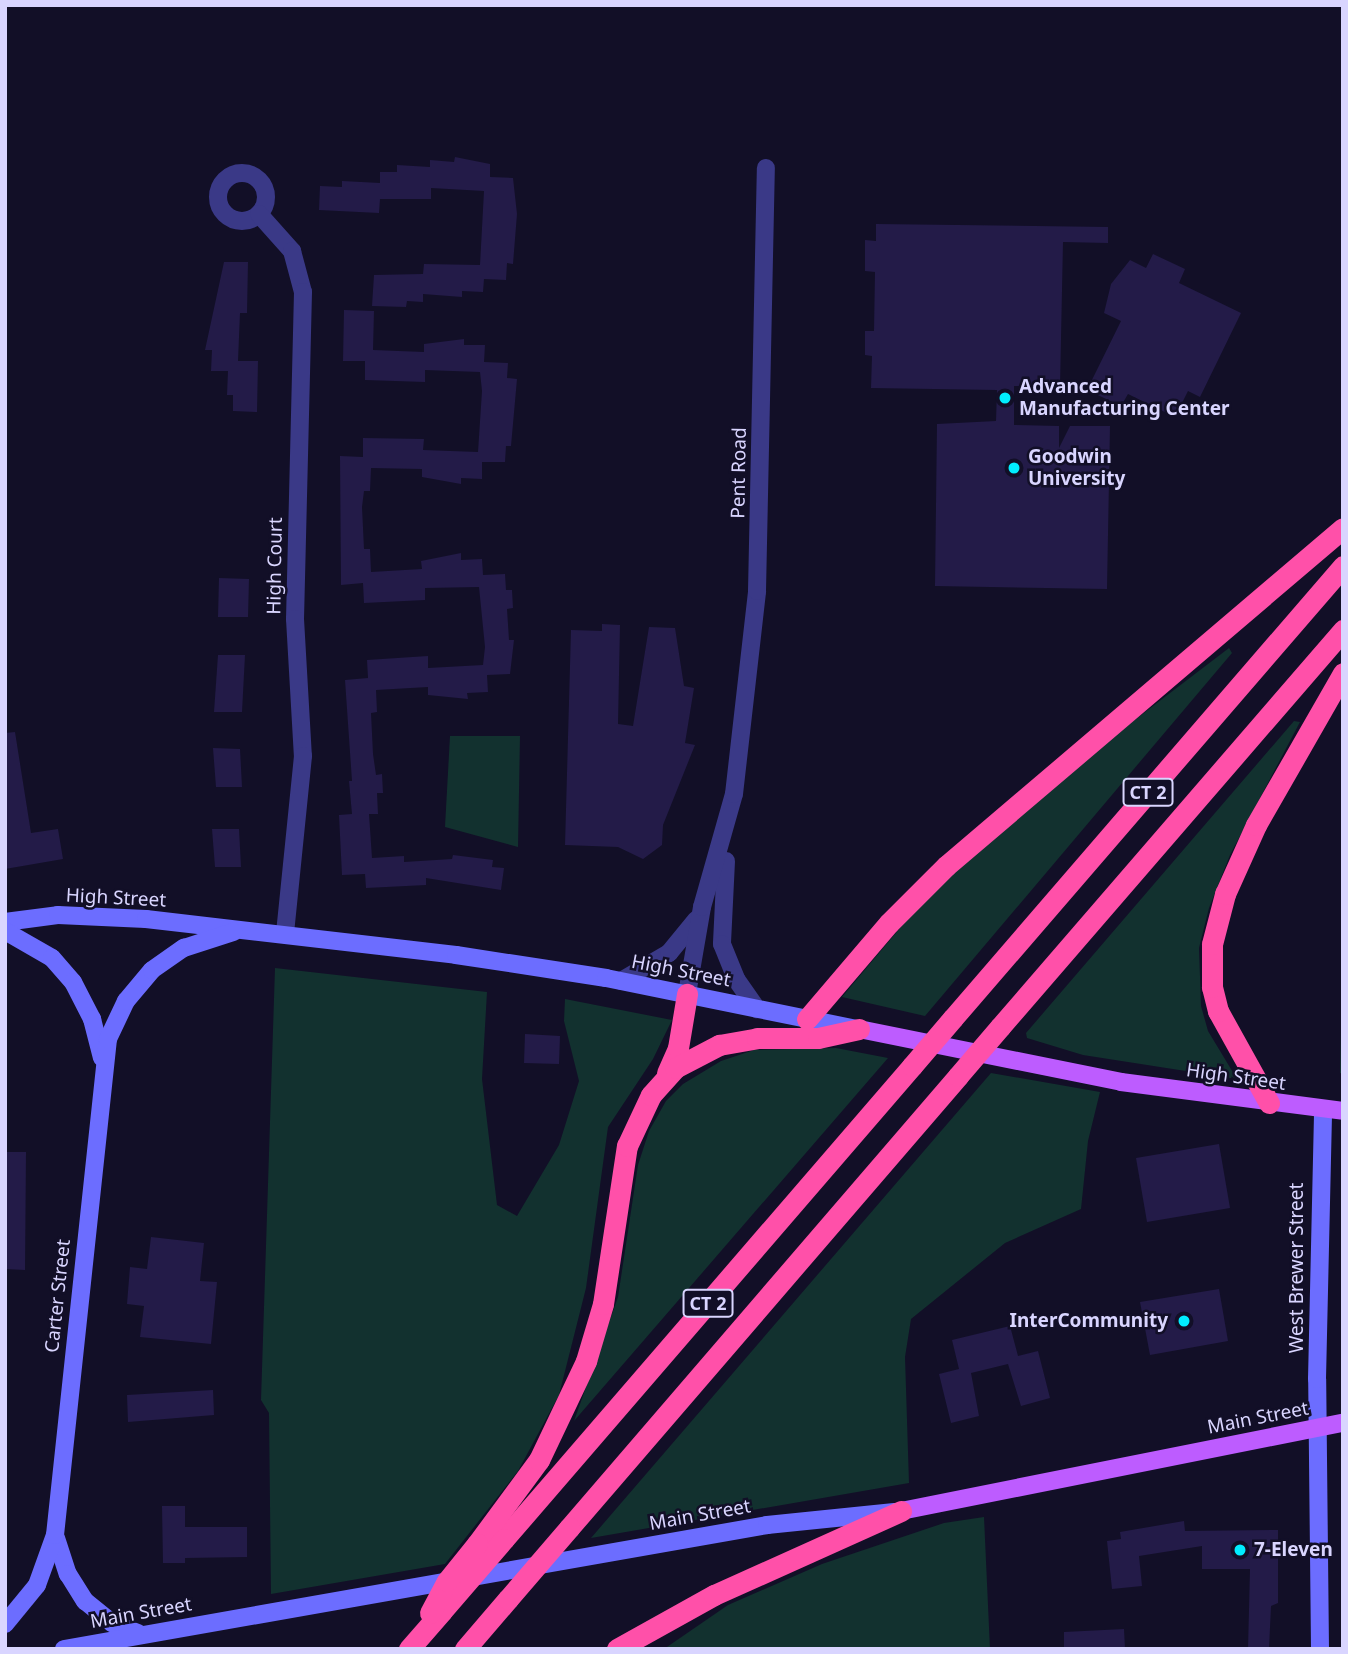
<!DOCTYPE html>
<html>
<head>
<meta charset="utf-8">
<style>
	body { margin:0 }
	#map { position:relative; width:1348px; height:1654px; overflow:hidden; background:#120f27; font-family:"Noto Sans",sans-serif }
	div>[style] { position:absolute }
	.green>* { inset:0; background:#12312f }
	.building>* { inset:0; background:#231b48 }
	.street>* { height:18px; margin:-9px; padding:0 9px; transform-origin:9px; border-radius:9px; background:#3a3987 }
	.street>.ring { margin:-9px; padding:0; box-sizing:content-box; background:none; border:18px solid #3a3987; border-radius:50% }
	.secondary>* { height:18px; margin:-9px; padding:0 9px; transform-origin:9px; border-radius:9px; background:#6c6dff }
	.primary>* { height:18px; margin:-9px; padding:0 9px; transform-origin:9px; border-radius:9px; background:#bd5cff }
	.highway>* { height:21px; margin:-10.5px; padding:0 10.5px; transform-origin:10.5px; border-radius:10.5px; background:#ff50a9 }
	.highway-bridge>* { height:21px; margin:-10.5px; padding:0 10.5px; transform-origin:10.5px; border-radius:10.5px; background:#ff50a9 }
	.dots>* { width:19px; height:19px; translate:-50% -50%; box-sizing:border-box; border:4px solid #120f27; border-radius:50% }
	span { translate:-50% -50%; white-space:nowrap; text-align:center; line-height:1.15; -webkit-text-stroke:5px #120f27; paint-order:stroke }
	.shield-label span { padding:2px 5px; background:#120f27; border:2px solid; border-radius:5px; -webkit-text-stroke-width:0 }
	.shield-label { font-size:18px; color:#d9d5ff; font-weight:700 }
	.poi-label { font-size:19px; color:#d9d5ff; font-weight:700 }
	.left { translate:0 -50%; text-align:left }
	.right { translate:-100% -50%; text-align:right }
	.street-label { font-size:19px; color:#d9d5ff }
	.frame { position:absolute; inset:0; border:7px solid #d9d5ff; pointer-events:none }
</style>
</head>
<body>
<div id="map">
	<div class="green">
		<i style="clip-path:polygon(1229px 648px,1232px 653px,925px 1016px,842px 997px,942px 878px,1090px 754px)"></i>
		<i style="clip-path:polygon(1294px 721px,1300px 722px,1230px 855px,1209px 908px,1199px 948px,1201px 1006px,1208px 1031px,1237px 1079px,1083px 1055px,1027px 1038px,1026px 1033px)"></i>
		<i style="clip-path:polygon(450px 736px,520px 736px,518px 847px,445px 827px)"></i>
		<i style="clip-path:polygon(1343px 949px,1343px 1074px,1340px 1073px)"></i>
		<i style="clip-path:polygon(275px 968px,487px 992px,482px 1079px,497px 1205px,517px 1216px,559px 1145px,579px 1081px,564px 1021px,565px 999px,672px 1020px,653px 1059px,608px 1127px,586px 1288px,559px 1395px,518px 1471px,445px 1564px,271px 1594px,269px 1413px,261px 1400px)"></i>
		<i style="clip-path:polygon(836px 1048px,888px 1058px,574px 1421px,618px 1297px,638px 1165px,649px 1131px,666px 1101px,683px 1084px,721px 1061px,754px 1050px)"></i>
		<i style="clip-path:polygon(991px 1073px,1100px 1092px,1088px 1141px,1081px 1209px,1005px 1243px,911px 1319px,905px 1357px,909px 1483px,591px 1538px)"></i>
		<i style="clip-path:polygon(984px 1517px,990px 1649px,664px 1649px,728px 1605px,822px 1564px,944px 1523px)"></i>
	</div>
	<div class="building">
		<i style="clip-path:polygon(455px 157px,490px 164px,490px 177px,513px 178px,517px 214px,513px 264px,507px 263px,506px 280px,484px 279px,483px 292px,462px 291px,462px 297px,423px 294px,423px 302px,407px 301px,406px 307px,372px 306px,374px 275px,423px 274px,424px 264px,480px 265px,484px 191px,431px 188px,431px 199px,380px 199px,379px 213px,319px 210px,320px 186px,342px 187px,342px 181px,380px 183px,380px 172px,397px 172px,397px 165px,430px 167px,430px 160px,454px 162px)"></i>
		<i style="clip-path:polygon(876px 224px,1108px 227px,1108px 243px,1063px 242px,1060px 387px,1014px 386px,1014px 425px,1059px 426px,1059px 448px,1070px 426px,1110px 426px,1107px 589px,935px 586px,937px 424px,996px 421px,997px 390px,871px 388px,872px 356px,865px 355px,865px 331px,874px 331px,875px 272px,865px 271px,865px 240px,876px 241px)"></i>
		<i style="clip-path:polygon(1153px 254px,1185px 269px,1179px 283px,1241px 313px,1200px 397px,1188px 391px,1175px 417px,1128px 394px,1121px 406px,1087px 390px,1121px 321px,1104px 313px,1111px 284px,1130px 260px,1146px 268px)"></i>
		<i style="clip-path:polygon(224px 262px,248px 262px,247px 313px,240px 313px,238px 361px,258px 361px,257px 412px,233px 411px,233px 395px,227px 395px,228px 371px,211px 371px,212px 350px,205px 350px)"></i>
		<i style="clip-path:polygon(344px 310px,374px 311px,373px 350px,424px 352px,424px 344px,464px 339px,464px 345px,485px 345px,484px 362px,508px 363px,507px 378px,517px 379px,511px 446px,506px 446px,505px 462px,482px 462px,482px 479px,461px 478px,461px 484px,422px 477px,422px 469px,371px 468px,370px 491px,364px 491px,362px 507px,364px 549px,370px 549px,371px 572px,422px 569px,421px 561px,461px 553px,461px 560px,482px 559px,483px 575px,505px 574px,506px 590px,512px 590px,513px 608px,507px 609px,509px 640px,514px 640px,510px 674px,487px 675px,488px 692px,467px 693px,468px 699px,428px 695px,428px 687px,376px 690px,377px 712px,371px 713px,373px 754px,376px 775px,382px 774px,383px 793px,377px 793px,378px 814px,369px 814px,372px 858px,404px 856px,404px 862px,452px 859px,453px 855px,493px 860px,492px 867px,504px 868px,501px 890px,426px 878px,426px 885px,366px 888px,365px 874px,342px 875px,339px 815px,352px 814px,349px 781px,352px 781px,345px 680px,368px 678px,367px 660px,428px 656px,428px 668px,483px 665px,485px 647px,479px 587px,425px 588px,425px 600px,364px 603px,363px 583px,341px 585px,340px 456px,363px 457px,363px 438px,424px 439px,423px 450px,478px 452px,482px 391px,480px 372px,425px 370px,425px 382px,365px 380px,365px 361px,343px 361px)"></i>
		<i style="clip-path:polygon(219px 578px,249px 579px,248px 617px,218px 617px)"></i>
		<i style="clip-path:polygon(602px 624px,620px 625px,618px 724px,633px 726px,649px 627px,675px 628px,684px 686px,694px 688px,685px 743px,695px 745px,663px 825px,662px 845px,643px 859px,618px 847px,565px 845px,571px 630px,602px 631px)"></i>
		<i style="clip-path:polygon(218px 655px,245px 655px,242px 712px,214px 712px)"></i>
		<i style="clip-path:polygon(15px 732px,31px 833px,58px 829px,63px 859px,5px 869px,5px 733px)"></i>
		<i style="clip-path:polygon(213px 748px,240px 749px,242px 787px,216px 787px)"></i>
		<i style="clip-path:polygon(212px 829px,239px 829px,241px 867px,215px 867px)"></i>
		<i style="clip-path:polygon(525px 1034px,560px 1036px,559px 1064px,524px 1063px)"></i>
		<i style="clip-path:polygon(1219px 1144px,1230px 1208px,1147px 1222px,1136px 1158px)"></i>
		<i style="clip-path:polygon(5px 1152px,26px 1152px,25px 1270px,5px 1269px)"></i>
		<i style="clip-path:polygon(151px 1237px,204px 1243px,200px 1281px,217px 1282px,211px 1344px,140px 1337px,144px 1306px,127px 1304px,130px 1267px,147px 1269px)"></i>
		<i style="clip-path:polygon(1219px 1289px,1228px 1341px,1150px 1355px,1140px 1302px)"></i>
		<i style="clip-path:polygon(1010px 1326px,1018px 1356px,1038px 1351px,1050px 1398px,1021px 1406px,1008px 1364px,971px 1373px,979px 1416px,951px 1423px,939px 1374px,959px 1369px,952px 1340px)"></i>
		<i style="clip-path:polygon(213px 1390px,214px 1415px,128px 1422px,127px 1395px)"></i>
		<i style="clip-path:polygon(162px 1506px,185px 1506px,185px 1527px,247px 1527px,247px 1557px,185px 1558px,185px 1563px,163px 1563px)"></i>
		<i style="clip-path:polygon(1184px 1521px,1185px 1531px,1278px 1530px,1278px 1603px,1271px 1606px,1269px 1649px,1248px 1649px,1250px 1569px,1202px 1569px,1202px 1546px,1139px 1556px,1142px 1586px,1112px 1589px,1107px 1541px,1121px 1539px,1120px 1532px)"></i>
		<i style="clip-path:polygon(1124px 1629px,1125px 1649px,1064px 1649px,1064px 1632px)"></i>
	</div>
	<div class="street">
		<i class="ring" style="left:218px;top:173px;width:30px;height:30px"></i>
		<i style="left:259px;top:214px;width:50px;rotate:48.3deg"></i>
		<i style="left:292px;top:251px;width:42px;rotate:75deg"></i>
		<i style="left:303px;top:292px;width:327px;rotate:91.4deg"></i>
		<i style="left:295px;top:619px;width:137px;rotate:86.7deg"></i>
		<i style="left:303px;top:756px;width:178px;rotate:95.8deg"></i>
		<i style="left:726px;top:861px;width:83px;rotate:92.8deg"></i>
		<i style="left:722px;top:944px;width:38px;rotate:68deg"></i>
		<i style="left:736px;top:979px;width:37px;rotate:55deg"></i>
		<i style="left:621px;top:981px;width:56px;rotate:-30.3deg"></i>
		<i style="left:669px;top:953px;width:43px;rotate:-50.7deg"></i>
		<i style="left:687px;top:994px;width:88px;rotate:-80.2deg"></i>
		<i style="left:702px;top:907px;width:117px;rotate:-74.2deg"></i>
		<i style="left:734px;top:794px;width:204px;rotate:-83.5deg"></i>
		<i style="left:757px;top:591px;width:423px;rotate:-88.8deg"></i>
	</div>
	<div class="secondary">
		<i style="left:5px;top:922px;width:53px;rotate:-7.5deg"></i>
		<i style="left:58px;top:915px;width:88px;rotate:2.6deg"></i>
		<i style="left:146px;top:919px;width:312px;rotate:6.6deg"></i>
		<i style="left:456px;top:955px;width:152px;rotate:8.7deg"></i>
		<i style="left:606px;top:978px;width:256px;rotate:11.5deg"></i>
		<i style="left:5px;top:931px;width:54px;rotate:29.9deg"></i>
		<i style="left:52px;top:958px;width:32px;rotate:49deg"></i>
		<i style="left:73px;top:982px;width:42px;rotate:62.8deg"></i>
		<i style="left:92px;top:1019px;width:40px;rotate:75.6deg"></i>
		<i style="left:56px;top:1538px;width:38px;rotate:72deg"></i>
		<i style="left:68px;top:1574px;width:32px;rotate:58deg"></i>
		<i style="left:85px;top:1601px;width:35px;rotate:39deg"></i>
		<i style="left:112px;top:1623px;width:28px;rotate:21deg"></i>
		<i style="left:5px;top:1624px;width:50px;rotate:-50.6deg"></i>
		<i style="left:37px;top:1585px;width:53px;rotate:-70.2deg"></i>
		<i style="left:55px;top:1535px;width:499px;rotate:-83.9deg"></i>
		<i style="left:108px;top:1039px;width:42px;rotate:-64.7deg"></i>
		<i style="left:126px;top:1001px;width:40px;rotate:-50deg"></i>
		<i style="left:152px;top:970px;width:39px;rotate:-35deg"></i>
		<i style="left:184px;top:948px;width:52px;rotate:-18.1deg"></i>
		<i style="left:64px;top:1649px;width:714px;rotate:-10deg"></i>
		<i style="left:767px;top:1525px;width:128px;rotate:-5.8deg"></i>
		<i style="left:1320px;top:1649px;width:270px;rotate:-90.6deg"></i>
		<i style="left:1317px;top:1379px;width:270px;rotate:-88.7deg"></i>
	</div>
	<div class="primary">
		<i style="left:859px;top:1029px;width:267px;rotate:11.4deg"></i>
		<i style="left:1121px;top:1082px;width:224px;rotate:7.4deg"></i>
		<i style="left:901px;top:1511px;width:451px;rotate:-11.3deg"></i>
	</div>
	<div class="highway">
		<i style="left:953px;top:1018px;width:597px;rotate:-49.21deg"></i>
		<i style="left:807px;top:1019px;width:126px;rotate:-49.5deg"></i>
		<i style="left:889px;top:923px;width:81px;rotate:-45deg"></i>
		<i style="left:946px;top:866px;width:521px;rotate:-40.41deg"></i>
		<i style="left:1000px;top:1027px;width:525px;rotate:-49.17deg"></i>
		<i style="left:667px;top:1073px;width:27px;rotate:-66deg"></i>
		<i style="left:678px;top:1048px;width:55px;rotate:-80.5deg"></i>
		<i style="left:1269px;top:1103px;width:105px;rotate:-119deg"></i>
		<i style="left:1218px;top:1011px;width:25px;rotate:-104deg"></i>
		<i style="left:1212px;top:987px;width:43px;rotate:-90deg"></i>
		<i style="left:1212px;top:944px;width:52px;rotate:-75.4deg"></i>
		<i style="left:1225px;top:894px;width:76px;rotate:-65.8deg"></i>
		<i style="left:1256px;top:825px;width:175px;rotate:-60.2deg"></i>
		<i style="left:569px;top:1528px;width:596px;rotate:-49.28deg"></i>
		<i style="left:504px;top:1539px;width:625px;rotate:-49.22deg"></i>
		<i style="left:477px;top:1544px;width:104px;rotate:-53.6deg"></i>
		<i style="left:539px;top:1460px;width:110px;rotate:-64.6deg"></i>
		<i style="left:586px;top:1361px;width:59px;rotate:-73.4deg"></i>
		<i style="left:603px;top:1304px;width:160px;rotate:-81.4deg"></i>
		<i style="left:627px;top:1146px;width:56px;rotate:-64.8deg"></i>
		<i style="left:651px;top:1095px;width:36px;rotate:-48deg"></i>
		<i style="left:675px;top:1068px;width:50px;rotate:-27.6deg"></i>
		<i style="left:719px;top:1045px;width:39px;rotate:-10deg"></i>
		<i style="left:757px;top:1038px;width:61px"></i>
		<i style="left:818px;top:1038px;width:42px;rotate:-12.4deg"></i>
		<i style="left:409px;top:1649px;width:50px;rotate:-49deg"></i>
		<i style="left:465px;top:1649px;width:66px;rotate:-49.3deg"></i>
		<i style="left:617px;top:1649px;width:111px;rotate:-29.1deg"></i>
		<i style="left:714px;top:1595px;width:205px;rotate:-24.2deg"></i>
	</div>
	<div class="highway-bridge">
		<i style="left:912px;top:1066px;width:63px;rotate:-49.5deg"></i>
		<i style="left:958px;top:1076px;width:65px;rotate:-49.4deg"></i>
		<i style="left:508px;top:1599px;width:94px;rotate:-49.3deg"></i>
		<i style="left:442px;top:1611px;width:95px;rotate:-49.3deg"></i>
		<i style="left:430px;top:1613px;width:36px;rotate:-62deg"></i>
		<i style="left:447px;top:1581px;width:48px;rotate:-51deg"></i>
	</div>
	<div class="dots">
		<i style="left:1005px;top:398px;background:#01edff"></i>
		<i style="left:1014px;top:468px;background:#01edff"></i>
		<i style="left:1184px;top:1321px;background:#01edff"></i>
		<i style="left:1240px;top:1550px;background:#01edff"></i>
	</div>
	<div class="shield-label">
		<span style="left:1148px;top:792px">CT 2</span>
		<span style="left:708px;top:1303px">CT 2</span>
	</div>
	<div class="poi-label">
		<span class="left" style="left:1019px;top:398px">Advanced<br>Manufacturing Center</span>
		<span class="left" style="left:1028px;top:468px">Goodwin<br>University</span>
		<span class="right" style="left:1168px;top:1321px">InterCommunity</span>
		<span class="left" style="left:1254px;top:1550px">7-Eleven</span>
	</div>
	<div class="street-label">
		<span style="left:739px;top:473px;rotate:-89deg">Pent Road</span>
		<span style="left:275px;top:566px;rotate:-89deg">High Court</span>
		<span style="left:116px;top:898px;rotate:3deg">High Street</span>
		<span style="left:681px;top:971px;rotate:11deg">High Street</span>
		<span style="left:1236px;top:1077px;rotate:8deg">High Street</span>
		<span style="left:1297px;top:1268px;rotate:-90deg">West Brewer Street</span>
		<span style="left:58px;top:1296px;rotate:-84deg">Carter Street</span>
		<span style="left:1258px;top:1418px;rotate:-11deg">Main Street</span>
		<span style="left:700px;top:1515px;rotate:-10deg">Main Street</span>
		<span style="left:141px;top:1613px;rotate:-10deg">Main Street</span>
	</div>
	<div class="frame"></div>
</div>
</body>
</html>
